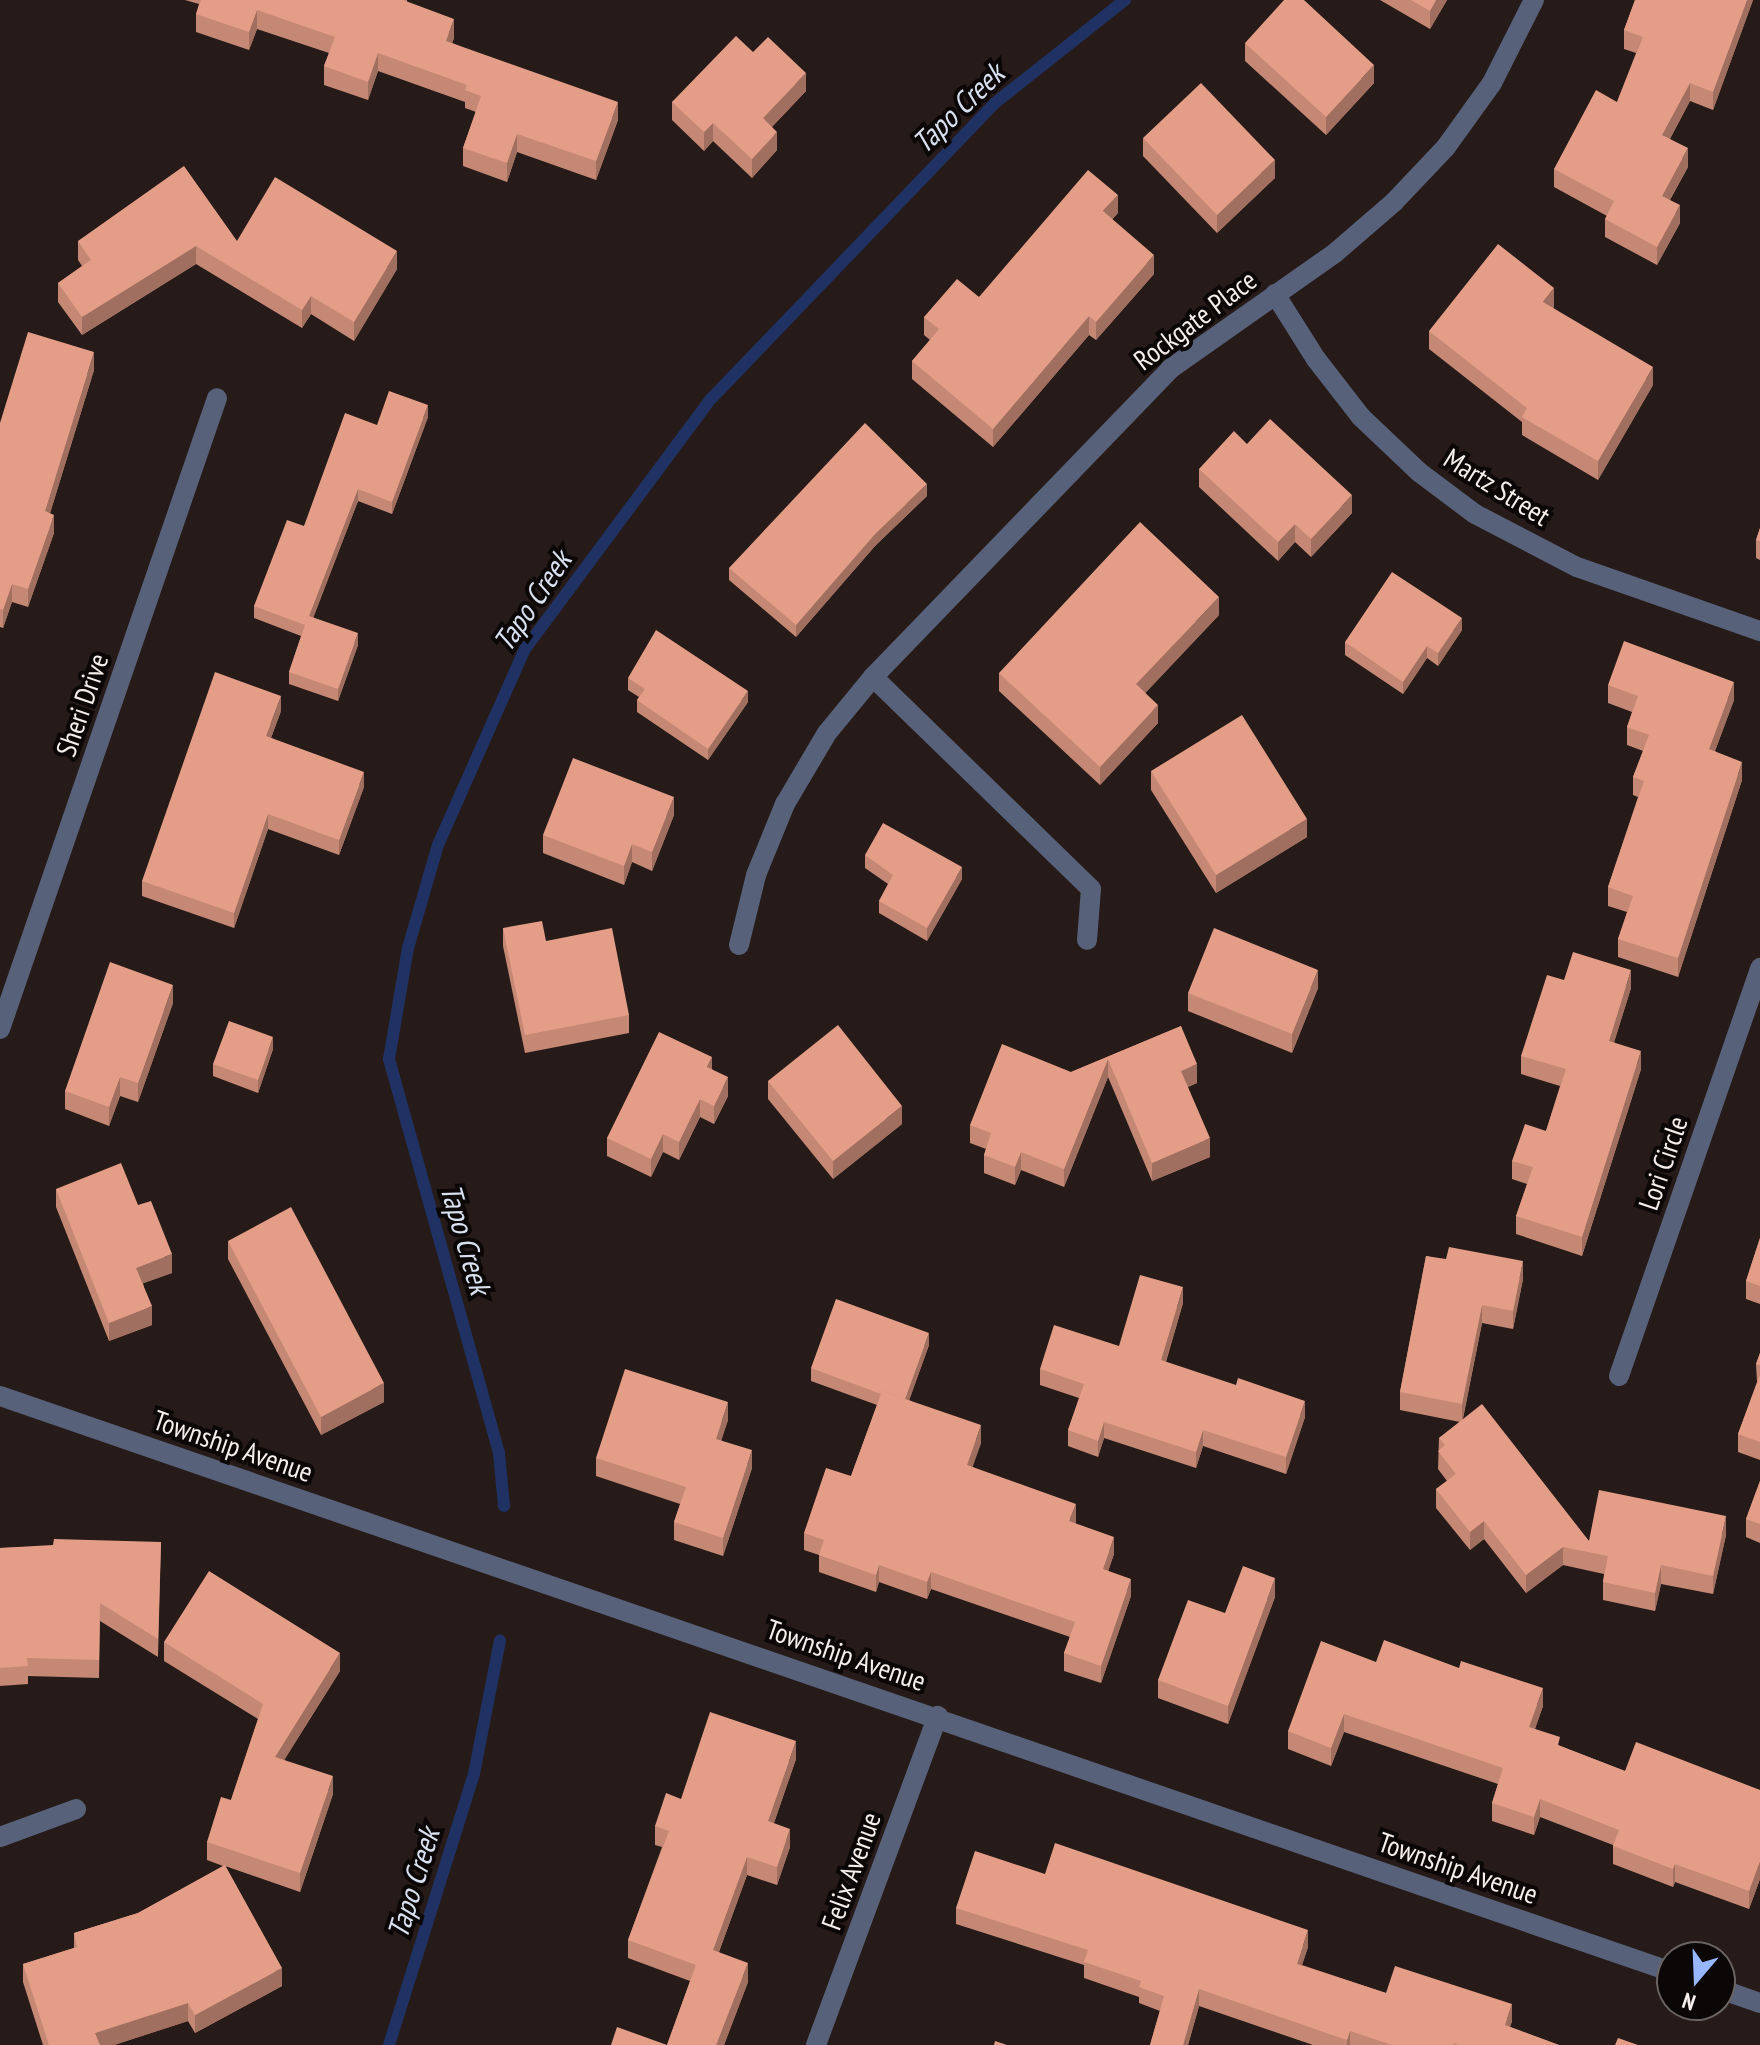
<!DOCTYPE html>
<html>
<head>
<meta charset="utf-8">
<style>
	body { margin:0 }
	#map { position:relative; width:1760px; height:2045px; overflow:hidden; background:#261b18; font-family:"PT Sans Narrow",sans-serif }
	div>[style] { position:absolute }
	.stream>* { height:12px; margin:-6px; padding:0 6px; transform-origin:6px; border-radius:6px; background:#203263 }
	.minor>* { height:20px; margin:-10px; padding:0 10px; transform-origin:10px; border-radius:10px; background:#576179 }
	.wall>* { inset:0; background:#c48875 }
	.shaded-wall>* { inset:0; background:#a06f5f }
	.building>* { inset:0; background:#e49e88 }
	span { translate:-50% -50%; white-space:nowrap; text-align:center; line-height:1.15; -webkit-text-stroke:8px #0b0706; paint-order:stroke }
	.street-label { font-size:28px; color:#f6efec }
	.water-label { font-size:30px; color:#d9e1f1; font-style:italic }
	.north { position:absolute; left:1656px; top:1941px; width:80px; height:80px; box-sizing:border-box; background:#0b0706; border:2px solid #696462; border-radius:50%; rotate:199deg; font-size:22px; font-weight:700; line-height:32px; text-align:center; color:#f6efec }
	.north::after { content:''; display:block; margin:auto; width:28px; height:36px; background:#98b6fd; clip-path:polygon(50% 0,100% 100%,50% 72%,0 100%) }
</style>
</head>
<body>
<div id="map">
	<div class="stream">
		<i style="left:504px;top:1506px;width:53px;rotate:-95.4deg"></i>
		<i style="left:499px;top:1453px;width:409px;rotate:-105.6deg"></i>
		<i style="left:389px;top:1059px;width:113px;rotate:-80.3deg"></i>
		<i style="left:408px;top:948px;width:107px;rotate:-73.8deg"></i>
		<i style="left:438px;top:845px;width:214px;rotate:-66.1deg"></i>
		<i style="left:525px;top:649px;width:312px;rotate:-53.4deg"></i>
		<i style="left:711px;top:399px;width:410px;rotate:-46.2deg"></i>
		<i style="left:995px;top:103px;width:166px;rotate:-38.4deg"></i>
		<i style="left:389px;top:2045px;width:284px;rotate:-72.6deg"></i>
		<i style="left:474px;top:1774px;width:136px;rotate:-79deg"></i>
	</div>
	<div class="minor">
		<i style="left:1275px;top:294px;width:77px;rotate:57.8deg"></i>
		<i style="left:1316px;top:359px;width:73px;rotate:52.2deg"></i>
		<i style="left:1361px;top:417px;width:80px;rotate:43.5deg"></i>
		<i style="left:1419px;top:472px;width:70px;rotate:36.9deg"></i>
		<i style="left:1475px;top:514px;width:115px;rotate:27.5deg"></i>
		<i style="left:1577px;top:567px;width:194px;rotate:19.3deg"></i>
		<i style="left:873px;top:677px;width:304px;rotate:44.2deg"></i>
		<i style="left:1091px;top:889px;width:51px;rotate:94.5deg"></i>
		<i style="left:739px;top:945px;width:72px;rotate:-76.3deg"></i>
		<i style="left:756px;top:875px;width:77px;rotate:-67.8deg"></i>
		<i style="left:785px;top:804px;width:82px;rotate:-59.4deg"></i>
		<i style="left:827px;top:733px;width:72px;rotate:-50.6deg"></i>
		<i style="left:873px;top:677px;width:428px;rotate:-46deg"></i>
		<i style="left:1170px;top:369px;width:202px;rotate:-35.1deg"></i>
		<i style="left:1335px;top:253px;width:78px;rotate:-40.8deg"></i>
		<i style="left:1394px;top:202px;width:76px;rotate:-46.6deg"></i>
		<i style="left:1446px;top:147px;width:79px;rotate:-54.3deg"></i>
		<i style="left:1492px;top:83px;width:93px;rotate:-63.2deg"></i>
		<i style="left:0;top:1029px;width:667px;rotate:-71.02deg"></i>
		<i style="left:1619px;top:1376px;width:432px;rotate:-70.9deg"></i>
		<i style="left:0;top:1396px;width:1768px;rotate:19.01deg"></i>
		<i style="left:0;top:1837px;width:81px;rotate:-20.2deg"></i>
		<i style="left:1720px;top:1989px;width:42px;rotate:19.3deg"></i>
		<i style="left:816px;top:2045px;width:351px;rotate:-69.7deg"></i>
	</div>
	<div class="wall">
		<i style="clip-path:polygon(185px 0,407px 0,407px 2px,454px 38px,452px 43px,618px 120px,596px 180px,517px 152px,507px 182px,463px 166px,463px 148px,476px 112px,465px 108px,465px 102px,378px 71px,368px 100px,324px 85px,324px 66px,329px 53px,257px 29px,249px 50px,196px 32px,196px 14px,199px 4px)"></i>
		<i style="clip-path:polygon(1380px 0,1447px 0,1430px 29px)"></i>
		<i style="clip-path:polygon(1635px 0,1753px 0,1713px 110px,1690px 101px,1670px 139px,1688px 167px,1670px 200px,1680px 223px,1657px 265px,1605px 237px,1605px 219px,1607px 216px,1554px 187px,1554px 169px,1617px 102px,1636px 53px,1624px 49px,1624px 30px)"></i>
		<i style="clip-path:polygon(1245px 43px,1374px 83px,1326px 135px,1245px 61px)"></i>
		<i style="clip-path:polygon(753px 52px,806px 91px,772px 127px,777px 150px,752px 178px,713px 141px,704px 151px,672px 120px,672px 102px)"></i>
		<i style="clip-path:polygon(1143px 138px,1275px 178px,1217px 233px,1143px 156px)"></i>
		<i style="clip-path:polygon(1118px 213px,1112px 219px,1154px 274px,1096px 340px,1089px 335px,993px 447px,912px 379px,912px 361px,930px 340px,924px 335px,924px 317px,979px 297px)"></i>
		<i style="clip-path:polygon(78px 241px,237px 241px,397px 269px,354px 341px,311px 314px,302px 328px,196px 264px,82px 335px,58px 302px,58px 283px,82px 266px,78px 260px)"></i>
		<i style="clip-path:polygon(1554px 307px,1553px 308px,1653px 385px,1598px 480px,1522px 435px,1522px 422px,1429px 349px,1429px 331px)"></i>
		<i style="clip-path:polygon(94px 370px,50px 513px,54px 533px,28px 607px,12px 602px,3px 628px,0 627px,0 423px)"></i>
		<i style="clip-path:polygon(428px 417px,392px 514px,358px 501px,313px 618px,358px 645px,338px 701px,289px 684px,289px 672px,301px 636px,254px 618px,254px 606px,304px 526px,377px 425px)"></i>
		<i style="clip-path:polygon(1247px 444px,1352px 513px,1311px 557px,1295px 542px,1278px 561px,1199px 487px,1199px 469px)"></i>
		<i style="clip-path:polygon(927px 496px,875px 546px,796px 637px,729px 580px,729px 568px)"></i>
		<i style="clip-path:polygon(1760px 528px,1760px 560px,1756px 558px,1756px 540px)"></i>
		<i style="clip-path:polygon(1219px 615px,1145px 693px,1158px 723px,1100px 785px,999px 691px,999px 673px)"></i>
		<i style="clip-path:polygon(1462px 630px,1438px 666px,1427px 658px,1403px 694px,1345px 655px,1345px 642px)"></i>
		<i style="clip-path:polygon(628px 678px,748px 702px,708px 760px,637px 712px,637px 700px,639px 697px,628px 690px)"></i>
		<i style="clip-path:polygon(1608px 685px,1734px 700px,1715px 751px,1742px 780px,1678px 977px,1618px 957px,1618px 939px,1627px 912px,1608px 906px,1608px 887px,1638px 797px,1633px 795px,1633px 777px,1643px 751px,1627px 745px,1627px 727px,1632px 712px,1608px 703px)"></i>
		<i style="clip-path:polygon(281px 711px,271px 738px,364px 787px,339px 855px,268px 829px,234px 928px,142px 896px,142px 881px)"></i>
		<i style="clip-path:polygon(1151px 771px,1307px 837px,1216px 893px,1151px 790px)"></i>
		<i style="clip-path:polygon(674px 815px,652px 871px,632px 862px,624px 885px,543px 853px,543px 835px)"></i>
		<i style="clip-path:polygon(865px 855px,962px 879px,927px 941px,879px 913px,879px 901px,888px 884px,865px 868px)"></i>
		<i style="clip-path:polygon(503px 928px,546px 941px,629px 1015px,629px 1033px,525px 1053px,503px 946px)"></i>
		<i style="clip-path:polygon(1564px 980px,1631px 988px,1614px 1042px,1641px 1069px,1582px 1256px,1516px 1234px,1516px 1216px,1527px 1184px,1512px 1179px,1512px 1161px,1546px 1131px,1560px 1086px,1521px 1074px,1521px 1056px)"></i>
		<i style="clip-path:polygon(1318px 988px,1292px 1053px,1188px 1011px,1188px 993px)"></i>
		<i style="clip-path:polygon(173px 1003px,138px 1102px,120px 1096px,109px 1126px,65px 1109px,65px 1091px)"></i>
		<i style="clip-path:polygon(1181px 1026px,1197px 1083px,1188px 1087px,1210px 1157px,1152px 1181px,1108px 1077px,1064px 1187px,1021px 1170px,1015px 1185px,984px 1173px,984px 1155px,986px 1149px,970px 1143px,970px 1125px,1071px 1072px)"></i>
		<i style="clip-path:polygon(273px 1049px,258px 1093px,213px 1076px,213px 1064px)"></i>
		<i style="clip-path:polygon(712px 1069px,728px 1096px,714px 1124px,700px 1117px,679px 1160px,663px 1152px,651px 1177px,607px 1156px,607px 1138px)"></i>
		<i style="clip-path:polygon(768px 1081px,902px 1124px,833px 1179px,768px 1099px)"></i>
		<i style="clip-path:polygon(56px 1189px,138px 1205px,172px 1273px,143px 1283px,152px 1325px,109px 1341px,56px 1207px)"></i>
		<i style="clip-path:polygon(1760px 1238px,1760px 1304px,1746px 1299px,1746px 1281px)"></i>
		<i style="clip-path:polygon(228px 1241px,384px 1402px,321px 1435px,228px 1259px)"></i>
		<i style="clip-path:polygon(1426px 1256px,1523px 1279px,1513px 1329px,1482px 1323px,1463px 1419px,1589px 1541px,1726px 1535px,1713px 1594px,1661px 1584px,1655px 1611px,1603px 1600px,1603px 1582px,1604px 1574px,1563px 1565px,1526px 1593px,1484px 1539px,1470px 1550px,1436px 1508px,1436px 1489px,1447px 1481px,1438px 1469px,1439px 1438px,1460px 1422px,1400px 1410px,1400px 1392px)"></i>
		<i style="clip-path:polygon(1183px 1303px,1166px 1362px,1305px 1417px,1286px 1474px,1203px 1446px,1196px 1468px,1104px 1438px,1098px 1457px,1068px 1446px,1068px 1430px,1079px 1398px,1040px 1385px,1040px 1369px,1119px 1346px)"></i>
		<i style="clip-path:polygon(929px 1345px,909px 1400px,981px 1443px,972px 1467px,1076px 1522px,1075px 1523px,1114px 1554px,1108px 1571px,1131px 1596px,1101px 1683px,1064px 1671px,1064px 1653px,1070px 1637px,931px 1589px,927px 1599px,879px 1582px,876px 1592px,819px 1572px,819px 1555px,804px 1550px,804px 1533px,851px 1476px,877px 1405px,811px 1381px,811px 1368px)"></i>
		<i style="clip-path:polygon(1760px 1353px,1760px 1460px,1738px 1452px,1738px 1434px,1757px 1382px,1756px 1364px)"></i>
		<i style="clip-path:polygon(728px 1420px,721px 1440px,752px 1468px,723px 1556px,674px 1540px,674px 1522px,680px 1504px,596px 1476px,596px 1458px)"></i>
		<i style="clip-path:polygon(1760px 1481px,1760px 1543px,1746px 1537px,1746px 1519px)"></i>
		<i style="clip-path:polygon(161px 1542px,158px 1657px,100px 1621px,99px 1678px,28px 1676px,28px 1684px,0 1686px,0 1548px)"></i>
		<i style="clip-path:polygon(1275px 1597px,1228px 1724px,1158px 1698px,1158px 1680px,1225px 1613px)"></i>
		<i style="clip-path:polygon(164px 1642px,340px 1671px,284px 1760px,333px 1794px,300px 1892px,225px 1866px,282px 1986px,195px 2033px,188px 2021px,114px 2045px,43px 2045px,23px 1982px,23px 1964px,74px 1948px,74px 1933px,138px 1913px,223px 1866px,207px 1860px,207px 1842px,231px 1800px,258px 1719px,164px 1661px)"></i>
		<i style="clip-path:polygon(1376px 1662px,1543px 1706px,1535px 1729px,1560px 1746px,1625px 1771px,1760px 1790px,1760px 1879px,1749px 1909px,1675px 1882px,1673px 1887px,1613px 1864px,1613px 1845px,1540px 1817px,1534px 1835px,1492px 1821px,1492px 1803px,1498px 1784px,1344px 1732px,1331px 1766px,1288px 1749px,1288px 1731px)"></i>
		<i style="clip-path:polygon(796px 1759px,774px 1823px,790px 1847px,777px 1885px,747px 1875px,719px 1952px,748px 1982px,724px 2045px,667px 2045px,690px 1981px,628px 1958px,628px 1940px,662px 1847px,655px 1845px,655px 1826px,681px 1799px)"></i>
		<i style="clip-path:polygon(1045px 1874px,1308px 1947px,1302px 1965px,1386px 1993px,1512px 2021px,1510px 2027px,1559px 2045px,1313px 2045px,1199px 2006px,1188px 2045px,1150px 2045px,1160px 2011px,1139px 2003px,1139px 1997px,1084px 1978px,1084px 1965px,956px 1924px,956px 1908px)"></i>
	</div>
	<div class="shaded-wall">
		<i style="clip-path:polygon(1436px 0,1447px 0,1430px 29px,1430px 11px)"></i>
		<i style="clip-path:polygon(1747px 0,1753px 0,1713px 110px,1713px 92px)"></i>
		<i style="clip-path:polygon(257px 10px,257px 29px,249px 50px,249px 32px)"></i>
		<i style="clip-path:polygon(454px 19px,454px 38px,446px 59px,446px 41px)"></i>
		<i style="clip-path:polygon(378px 53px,378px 71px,368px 100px,368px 82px)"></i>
		<i style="clip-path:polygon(1374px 65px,1374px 83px,1326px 135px,1326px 117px)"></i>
		<i style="clip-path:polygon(806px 73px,806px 91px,763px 136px,763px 118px)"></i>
		<i style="clip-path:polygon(1690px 83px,1690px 101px,1662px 153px,1662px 135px)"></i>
		<i style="clip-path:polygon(618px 102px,618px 120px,596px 180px,596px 161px)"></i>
		<i style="clip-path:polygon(713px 123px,713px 141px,704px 151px,704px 132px)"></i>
		<i style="clip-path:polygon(777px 132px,777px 150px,752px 178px,752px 159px)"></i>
		<i style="clip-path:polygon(517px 134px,517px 152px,507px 182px,507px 163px)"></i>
		<i style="clip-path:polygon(1688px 148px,1688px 167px,1662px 214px,1662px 196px)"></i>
		<i style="clip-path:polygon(1275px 160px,1275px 178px,1217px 233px,1217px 215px)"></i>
		<i style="clip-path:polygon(1118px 195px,1118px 213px,1103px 230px,1103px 211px)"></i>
		<i style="clip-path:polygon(1680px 205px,1680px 223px,1657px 265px,1657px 247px)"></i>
		<i style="clip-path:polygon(196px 246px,196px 264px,82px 335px,82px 317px)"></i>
		<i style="clip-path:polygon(397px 251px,397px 269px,354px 341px,354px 322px)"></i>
		<i style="clip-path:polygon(1154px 255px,1154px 274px,1096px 340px,1096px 322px)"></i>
		<i style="clip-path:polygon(1554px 288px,1554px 307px,1543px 321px,1543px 302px)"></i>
		<i style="clip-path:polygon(311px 296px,311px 314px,302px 328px,302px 310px)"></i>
		<i style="clip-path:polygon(1089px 316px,1089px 335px,993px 447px,993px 429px)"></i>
		<i style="clip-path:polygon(94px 352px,94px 370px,45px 530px,45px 511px)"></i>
		<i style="clip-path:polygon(1653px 367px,1653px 385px,1598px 480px,1598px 461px)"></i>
		<i style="clip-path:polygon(428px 405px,428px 417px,392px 514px,392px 502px)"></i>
		<i style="clip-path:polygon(927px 484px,927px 496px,875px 546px,796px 637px,796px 625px,875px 534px)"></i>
		<i style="clip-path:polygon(358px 489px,358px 501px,309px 629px,309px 616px)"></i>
		<i style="clip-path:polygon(1352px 495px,1352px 513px,1311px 557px,1311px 539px)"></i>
		<i style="clip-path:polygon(54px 515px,54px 533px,28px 607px,28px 589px)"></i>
		<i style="clip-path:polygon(1295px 524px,1295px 542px,1278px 561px,1278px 542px)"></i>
		<i style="clip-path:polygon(12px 584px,12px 602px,3px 628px,3px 610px)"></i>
		<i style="clip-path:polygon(1219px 597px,1219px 615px,1136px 703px,1136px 684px)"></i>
		<i style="clip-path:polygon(1462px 618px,1462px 630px,1438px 666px,1438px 653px)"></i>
		<i style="clip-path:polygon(358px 633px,358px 645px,338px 701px,338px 689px)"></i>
		<i style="clip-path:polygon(1427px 646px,1427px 658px,1403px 694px,1403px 682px)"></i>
		<i style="clip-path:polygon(1734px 682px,1734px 700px,1709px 767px,1709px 749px)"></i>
		<i style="clip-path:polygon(748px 691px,748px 702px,708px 760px,708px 749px)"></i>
		<i style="clip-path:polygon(281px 696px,281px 711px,266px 751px,266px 736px)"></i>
		<i style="clip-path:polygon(1158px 705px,1158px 723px,1100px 785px,1100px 767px)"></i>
		<i style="clip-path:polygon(1742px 762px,1742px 780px,1678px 977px,1678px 958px)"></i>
		<i style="clip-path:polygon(364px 772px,364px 787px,339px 855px,339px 840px)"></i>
		<i style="clip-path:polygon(674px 797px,674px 815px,652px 871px,652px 852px)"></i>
		<i style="clip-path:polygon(268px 814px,268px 829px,234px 928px,234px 913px)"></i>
		<i style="clip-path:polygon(1307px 819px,1307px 837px,1216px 893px,1216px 875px)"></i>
		<i style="clip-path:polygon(632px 844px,632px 862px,624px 885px,624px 866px)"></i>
		<i style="clip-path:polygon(962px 867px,962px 879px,927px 941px,927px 928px)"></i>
		<i style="clip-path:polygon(1318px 970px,1318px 988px,1292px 1053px,1292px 1034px)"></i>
		<i style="clip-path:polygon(1631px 970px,1631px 988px,1609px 1059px,1609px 1041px)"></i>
		<i style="clip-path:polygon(173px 985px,173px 1003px,138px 1102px,138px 1083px)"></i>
		<i style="clip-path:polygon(273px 1037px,273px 1049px,258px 1093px,258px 1080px)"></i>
		<i style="clip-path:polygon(1641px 1051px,1641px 1069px,1582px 1256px,1582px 1237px)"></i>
		<i style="clip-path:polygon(712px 1057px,712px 1075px,707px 1067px)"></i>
		<i style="clip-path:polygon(1108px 1059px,1108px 1077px,1064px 1187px,1064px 1169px)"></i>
		<i style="clip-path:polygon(1197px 1064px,1197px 1083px,1181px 1089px,1181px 1071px)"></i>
		<i style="clip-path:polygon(120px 1077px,120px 1096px,109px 1126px,109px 1107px)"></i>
		<i style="clip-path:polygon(728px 1077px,728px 1096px,714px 1124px,714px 1106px)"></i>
		<i style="clip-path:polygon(700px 1099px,700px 1117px,679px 1160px,679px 1142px)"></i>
		<i style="clip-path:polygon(902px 1106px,902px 1124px,833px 1179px,833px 1161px)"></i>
		<i style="clip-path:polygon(663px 1134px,663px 1152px,651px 1177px,651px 1159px)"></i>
		<i style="clip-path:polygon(1210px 1138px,1210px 1157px,1152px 1181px,1152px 1163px)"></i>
		<i style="clip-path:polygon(1021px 1152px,1021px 1170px,1015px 1185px,1015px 1167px)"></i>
		<i style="clip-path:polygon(172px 1254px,172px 1273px,136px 1286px,136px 1268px)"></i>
		<i style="clip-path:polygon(1523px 1261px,1523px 1279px,1513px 1329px,1513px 1311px)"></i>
		<i style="clip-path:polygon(1183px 1287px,1183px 1303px,1161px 1377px,1161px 1360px)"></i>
		<i style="clip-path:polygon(1482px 1305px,1482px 1323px,1462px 1422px,1462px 1404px)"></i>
		<i style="clip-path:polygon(152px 1306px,152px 1325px,109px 1341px,109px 1323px)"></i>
		<i style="clip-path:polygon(929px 1333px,929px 1345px,904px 1415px,904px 1402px)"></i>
		<i style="clip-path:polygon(384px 1383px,384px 1402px,321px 1435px,321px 1417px)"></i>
		<i style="clip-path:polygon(1305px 1401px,1305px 1417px,1286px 1474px,1286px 1457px)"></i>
		<i style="clip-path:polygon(728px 1402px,728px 1420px,716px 1457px,716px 1439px)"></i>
		<i style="clip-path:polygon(1104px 1422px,1104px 1438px,1098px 1457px,1098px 1441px)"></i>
		<i style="clip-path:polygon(981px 1425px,981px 1443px,967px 1483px,967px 1465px)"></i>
		<i style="clip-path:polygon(1203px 1430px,1203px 1446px,1196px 1468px,1196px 1452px)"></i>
		<i style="clip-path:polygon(752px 1450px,752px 1468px,723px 1556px,723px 1538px)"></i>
		<i style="clip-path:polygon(1076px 1504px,1076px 1522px,1069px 1539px,1069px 1521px)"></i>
		<i style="clip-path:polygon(1726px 1516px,1726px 1535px,1713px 1594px,1713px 1576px)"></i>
		<i style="clip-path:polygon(1484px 1521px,1484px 1539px,1470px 1550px,1470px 1532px)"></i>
		<i style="clip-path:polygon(1114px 1537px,1114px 1554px,1103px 1587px,1103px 1569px)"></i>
		<i style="clip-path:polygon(1563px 1547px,1563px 1565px,1526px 1593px,1526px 1575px)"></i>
		<i style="clip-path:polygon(879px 1565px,879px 1582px,876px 1592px,876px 1575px)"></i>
		<i style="clip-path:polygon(1661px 1565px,1661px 1584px,1655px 1611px,1655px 1593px)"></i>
		<i style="clip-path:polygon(931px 1572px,931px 1589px,927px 1599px,927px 1582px)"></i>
		<i style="clip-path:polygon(1275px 1578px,1275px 1597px,1228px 1724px,1228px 1706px)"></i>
		<i style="clip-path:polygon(1131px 1579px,1131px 1596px,1101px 1683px,1101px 1666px)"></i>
		<i style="clip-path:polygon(340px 1653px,340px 1671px,275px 1775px,275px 1757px)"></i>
		<i style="clip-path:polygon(1543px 1688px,1543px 1706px,1529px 1745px,1529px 1727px)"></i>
		<i style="clip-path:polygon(1344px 1714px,1344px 1732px,1331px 1766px,1331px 1748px)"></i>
		<i style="clip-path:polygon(796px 1741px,796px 1759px,768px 1840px,768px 1821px)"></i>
		<i style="clip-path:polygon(333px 1776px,333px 1794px,300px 1892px,300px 1873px)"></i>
		<i style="clip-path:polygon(1540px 1799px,1540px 1817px,1534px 1835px,1534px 1817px)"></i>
		<i style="clip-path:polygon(790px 1829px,790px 1847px,777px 1885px,777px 1867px)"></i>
		<i style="clip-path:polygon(747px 1857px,747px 1875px,713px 1968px,713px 1950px)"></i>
		<i style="clip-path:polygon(1760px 1861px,1760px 1879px,1749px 1909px,1749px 1891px)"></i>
		<i style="clip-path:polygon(1675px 1864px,1675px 1882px,1673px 1887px,1673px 1869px)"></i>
		<i style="clip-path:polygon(1308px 1930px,1308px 1947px,1297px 1980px,1297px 1964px)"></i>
		<i style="clip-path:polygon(748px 1963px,748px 1982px,724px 2045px,716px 2045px)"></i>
		<i style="clip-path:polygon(282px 1968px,282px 1986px,195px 2033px,195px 2015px)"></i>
		<i style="clip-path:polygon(1199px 1989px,1199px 2006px,1188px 2045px,1183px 2045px)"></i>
		<i style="clip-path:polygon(188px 2003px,188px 2021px,114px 2045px,95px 2045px,95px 2033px)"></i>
		<i style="clip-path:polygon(1512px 2004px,1512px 2021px,1505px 2042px,1505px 2025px)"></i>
		<i style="clip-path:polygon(1350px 2031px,1350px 2045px,1347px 2045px,1347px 2040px)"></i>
	</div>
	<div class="building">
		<i style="clip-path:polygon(201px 0,403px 0,454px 19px,446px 41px,618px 102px,596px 161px,517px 134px,507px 163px,463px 148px,481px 96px,465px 90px,467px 85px,378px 53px,368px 82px,324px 66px,335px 37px,257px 10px,249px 32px,196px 14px)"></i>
		<i style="clip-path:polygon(1284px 0,1304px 0,1374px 65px,1326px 117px,1245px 43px)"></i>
		<i style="clip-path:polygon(1411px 0,1436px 0,1430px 11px)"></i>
		<i style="clip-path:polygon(1635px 0,1747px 0,1713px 92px,1690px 83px,1662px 135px,1688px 148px,1662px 196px,1680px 205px,1657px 247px,1605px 219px,1614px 201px,1554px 169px,1596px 90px,1617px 102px,1643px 37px,1624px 30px)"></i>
		<i style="clip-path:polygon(736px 36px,753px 52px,768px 37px,806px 73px,763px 118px,777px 132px,752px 159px,713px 123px,704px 132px,672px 102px)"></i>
		<i style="clip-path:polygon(1201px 83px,1275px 160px,1217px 215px,1143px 138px)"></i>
		<i style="clip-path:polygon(184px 166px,237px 241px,275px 177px,397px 251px,354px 322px,311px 296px,302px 310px,196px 246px,82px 317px,58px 283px,91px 260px,78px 241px)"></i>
		<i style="clip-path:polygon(1088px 170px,1118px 195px,1103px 211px,1154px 255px,1096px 322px,1089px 316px,993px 429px,912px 361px,939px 329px,924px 317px,957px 279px,979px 297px)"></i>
		<i style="clip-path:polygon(1498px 244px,1554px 288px,1543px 302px,1653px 367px,1598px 461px,1522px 417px,1527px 408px,1429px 331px)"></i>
		<i style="clip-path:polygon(28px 332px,94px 352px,45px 511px,54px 515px,28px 589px,12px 584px,3px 610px,0 609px,0 423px)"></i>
		<i style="clip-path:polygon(389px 391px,428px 405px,392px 502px,358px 489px,309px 616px,358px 633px,338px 689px,289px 672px,305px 625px,254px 606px,287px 520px,304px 526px,345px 413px,377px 425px)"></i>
		<i style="clip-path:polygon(1270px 419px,1352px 495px,1311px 539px,1295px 524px,1278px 542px,1199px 469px,1234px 431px,1247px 444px)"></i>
		<i style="clip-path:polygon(865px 423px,927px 484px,875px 534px,796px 625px,729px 568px)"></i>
		<i style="clip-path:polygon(1140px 522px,1219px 597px,1136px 684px,1158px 705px,1100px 767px,999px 673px)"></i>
		<i style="clip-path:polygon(1760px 528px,1760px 541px,1756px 540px)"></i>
		<i style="clip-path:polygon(1392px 572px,1462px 618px,1438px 653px,1427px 646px,1403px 682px,1345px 642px)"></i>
		<i style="clip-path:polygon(656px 630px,748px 691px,708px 749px,637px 700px,645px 689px,628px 678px)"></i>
		<i style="clip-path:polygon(1624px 641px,1734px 682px,1709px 749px,1742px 762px,1678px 958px,1618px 939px,1633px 896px,1608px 887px,1644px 781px,1633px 777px,1649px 735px,1627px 727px,1638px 696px,1608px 685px)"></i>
		<i style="clip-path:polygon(215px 672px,281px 696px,266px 736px,364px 772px,339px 840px,268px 814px,234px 913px,142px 881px)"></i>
		<i style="clip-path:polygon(1242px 715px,1307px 819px,1216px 875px,1151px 771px)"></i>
		<i style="clip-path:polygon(573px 758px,674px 797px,652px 852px,632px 844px,624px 866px,543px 835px)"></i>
		<i style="clip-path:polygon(883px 823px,962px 867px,927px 928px,879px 901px,893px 875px,865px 855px)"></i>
		<i style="clip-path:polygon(542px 921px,546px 941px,612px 928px,629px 1015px,525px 1035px,503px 928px)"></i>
		<i style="clip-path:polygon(1214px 928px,1318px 970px,1292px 1034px,1188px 993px)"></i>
		<i style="clip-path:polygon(1573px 952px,1631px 970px,1609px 1041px,1641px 1051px,1582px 1237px,1516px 1216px,1533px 1167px,1512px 1161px,1525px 1124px,1546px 1131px,1566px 1069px,1521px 1056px,1547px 975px,1564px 980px)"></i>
		<i style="clip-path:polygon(110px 962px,173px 985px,138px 1083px,120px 1077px,109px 1107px,65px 1091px)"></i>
		<i style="clip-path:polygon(229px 1021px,273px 1037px,258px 1080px,213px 1064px)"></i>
		<i style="clip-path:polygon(838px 1025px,902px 1106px,833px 1161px,768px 1081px)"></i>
		<i style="clip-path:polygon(1181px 1026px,1197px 1064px,1181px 1071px,1210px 1138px,1152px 1163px,1108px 1059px,1064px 1169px,1021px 1152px,1015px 1167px,984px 1155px,991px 1133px,970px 1125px,1002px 1044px,1071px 1072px)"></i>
		<i style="clip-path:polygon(659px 1032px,712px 1057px,707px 1067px,728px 1077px,714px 1106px,700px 1099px,679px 1142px,663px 1134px,651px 1159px,607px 1138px)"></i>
		<i style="clip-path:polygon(121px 1163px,138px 1205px,151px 1201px,172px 1254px,136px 1268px,152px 1306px,109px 1323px,56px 1189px)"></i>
		<i style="clip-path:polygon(291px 1207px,384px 1383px,321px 1417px,228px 1241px)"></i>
		<i style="clip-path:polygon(1760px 1238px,1760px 1286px,1746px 1281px)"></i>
		<i style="clip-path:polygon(1449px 1247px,1523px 1261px,1513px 1311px,1482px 1305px,1462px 1404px,1400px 1392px,1426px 1256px,1446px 1259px)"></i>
		<i style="clip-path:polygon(1140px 1275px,1183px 1287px,1161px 1360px,1236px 1385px,1238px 1378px,1305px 1401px,1286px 1457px,1203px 1430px,1196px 1452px,1104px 1422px,1098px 1441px,1068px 1430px,1084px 1384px,1040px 1369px,1054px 1325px,1119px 1346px)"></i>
		<i style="clip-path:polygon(836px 1299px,929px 1333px,905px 1399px,882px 1391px,881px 1394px,811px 1368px)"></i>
		<i style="clip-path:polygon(1760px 1353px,1760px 1365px,1756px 1364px)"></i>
		<i style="clip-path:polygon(625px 1369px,728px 1402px,716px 1439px,752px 1450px,723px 1538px,674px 1522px,686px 1487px,596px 1458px)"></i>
		<i style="clip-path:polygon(1760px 1375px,1760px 1442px,1738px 1434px)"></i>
		<i style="clip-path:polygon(882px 1391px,981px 1425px,967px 1465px,1076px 1504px,1069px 1521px,1114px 1537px,1103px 1569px,1131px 1579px,1101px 1666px,1064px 1653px,1075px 1622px,931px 1572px,927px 1582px,879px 1565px,876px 1575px,819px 1555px,824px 1540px,804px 1533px,826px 1468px,851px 1476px)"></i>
		<i style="clip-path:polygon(1482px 1404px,1589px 1541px,1599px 1490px,1726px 1516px,1713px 1576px,1661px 1565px,1655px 1593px,1603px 1582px,1608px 1556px,1563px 1547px,1526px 1575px,1484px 1521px,1470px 1532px,1436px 1489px,1456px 1474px,1438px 1451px,1445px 1445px,1439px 1438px)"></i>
		<i style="clip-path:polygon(1760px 1481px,1760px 1524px,1746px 1519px)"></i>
		<i style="clip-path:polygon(54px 1539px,161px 1542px,158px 1639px,100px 1603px,99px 1660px,27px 1658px,28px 1666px,0 1668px,0 1548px,53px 1545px)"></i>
		<i style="clip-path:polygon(1243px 1566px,1275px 1578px,1228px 1706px,1158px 1680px,1188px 1600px,1225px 1613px)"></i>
		<i style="clip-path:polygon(209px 1571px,340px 1653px,275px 1757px,333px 1776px,300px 1873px,207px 1842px,221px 1797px,231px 1800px,263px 1704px,164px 1642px)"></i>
		<i style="clip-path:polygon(1384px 1640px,1459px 1668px,1461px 1661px,1543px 1688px,1529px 1727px,1560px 1737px,1558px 1745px,1625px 1771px,1636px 1742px,1760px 1790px,1760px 1861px,1749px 1891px,1675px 1864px,1673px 1869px,1613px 1846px,1619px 1830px,1540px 1799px,1534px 1817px,1492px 1803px,1503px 1768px,1344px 1714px,1331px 1748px,1288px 1731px,1321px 1641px,1376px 1662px)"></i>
		<i style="clip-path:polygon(710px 1712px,796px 1741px,768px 1821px,790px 1829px,777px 1867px,747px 1857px,713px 1950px,748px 1963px,716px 2045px,667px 2045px,696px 1965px,628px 1940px,669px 1831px,655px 1826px,666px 1793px,681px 1799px)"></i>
		<i style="clip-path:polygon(1055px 1843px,1308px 1930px,1297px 1964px,1386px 1993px,1395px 1966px,1512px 2004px,1505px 2025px,1559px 2045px,1459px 2045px,1454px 2043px,1453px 2045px,1392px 2045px,1350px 2031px,1347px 2040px,1199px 1989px,1183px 2045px,1150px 2045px,1164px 1996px,1139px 1987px,1141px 1981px,1084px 1962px,1088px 1950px,956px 1908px,975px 1851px,1045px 1874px)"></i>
		<i style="clip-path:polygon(225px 1865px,282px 1968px,195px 2015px,188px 2003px,95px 2033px,100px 2045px,49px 2045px,23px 1964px,77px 1947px,74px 1933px,138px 1913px)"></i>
		<i style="clip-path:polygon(617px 2027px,667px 2045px,611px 2045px)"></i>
		<i style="clip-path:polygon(1618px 2038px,1638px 2045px,1615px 2045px)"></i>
		<i style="clip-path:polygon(995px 2041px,1007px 2045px,994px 2045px)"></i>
	</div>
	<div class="street-label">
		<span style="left:1195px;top:320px;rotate:-37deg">Rockgate Place</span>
		<span style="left:1497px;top:487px;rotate:32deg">Martz Street</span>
		<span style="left:82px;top:705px;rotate:-71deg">Sheri Drive</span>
		<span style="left:1663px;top:1163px;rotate:-71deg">Lori Circle</span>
		<span style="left:233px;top:1446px;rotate:19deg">Township Avenue</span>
		<span style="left:846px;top:1655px;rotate:19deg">Township Avenue</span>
		<span style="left:1458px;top:1868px;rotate:19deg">Township Avenue</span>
		<span style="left:851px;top:1871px;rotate:-70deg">Felix Avenue</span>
	</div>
	<div class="water-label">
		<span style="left:958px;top:108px;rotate:-44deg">Tapo Creek</span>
		<span style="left:532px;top:601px;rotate:-56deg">Tapo Creek</span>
		<span style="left:466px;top:1239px;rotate:74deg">Tapo Creek</span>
		<span style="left:413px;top:1883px;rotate:-73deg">Tapo Creek</span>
	</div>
	<div class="north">N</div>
</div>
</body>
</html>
